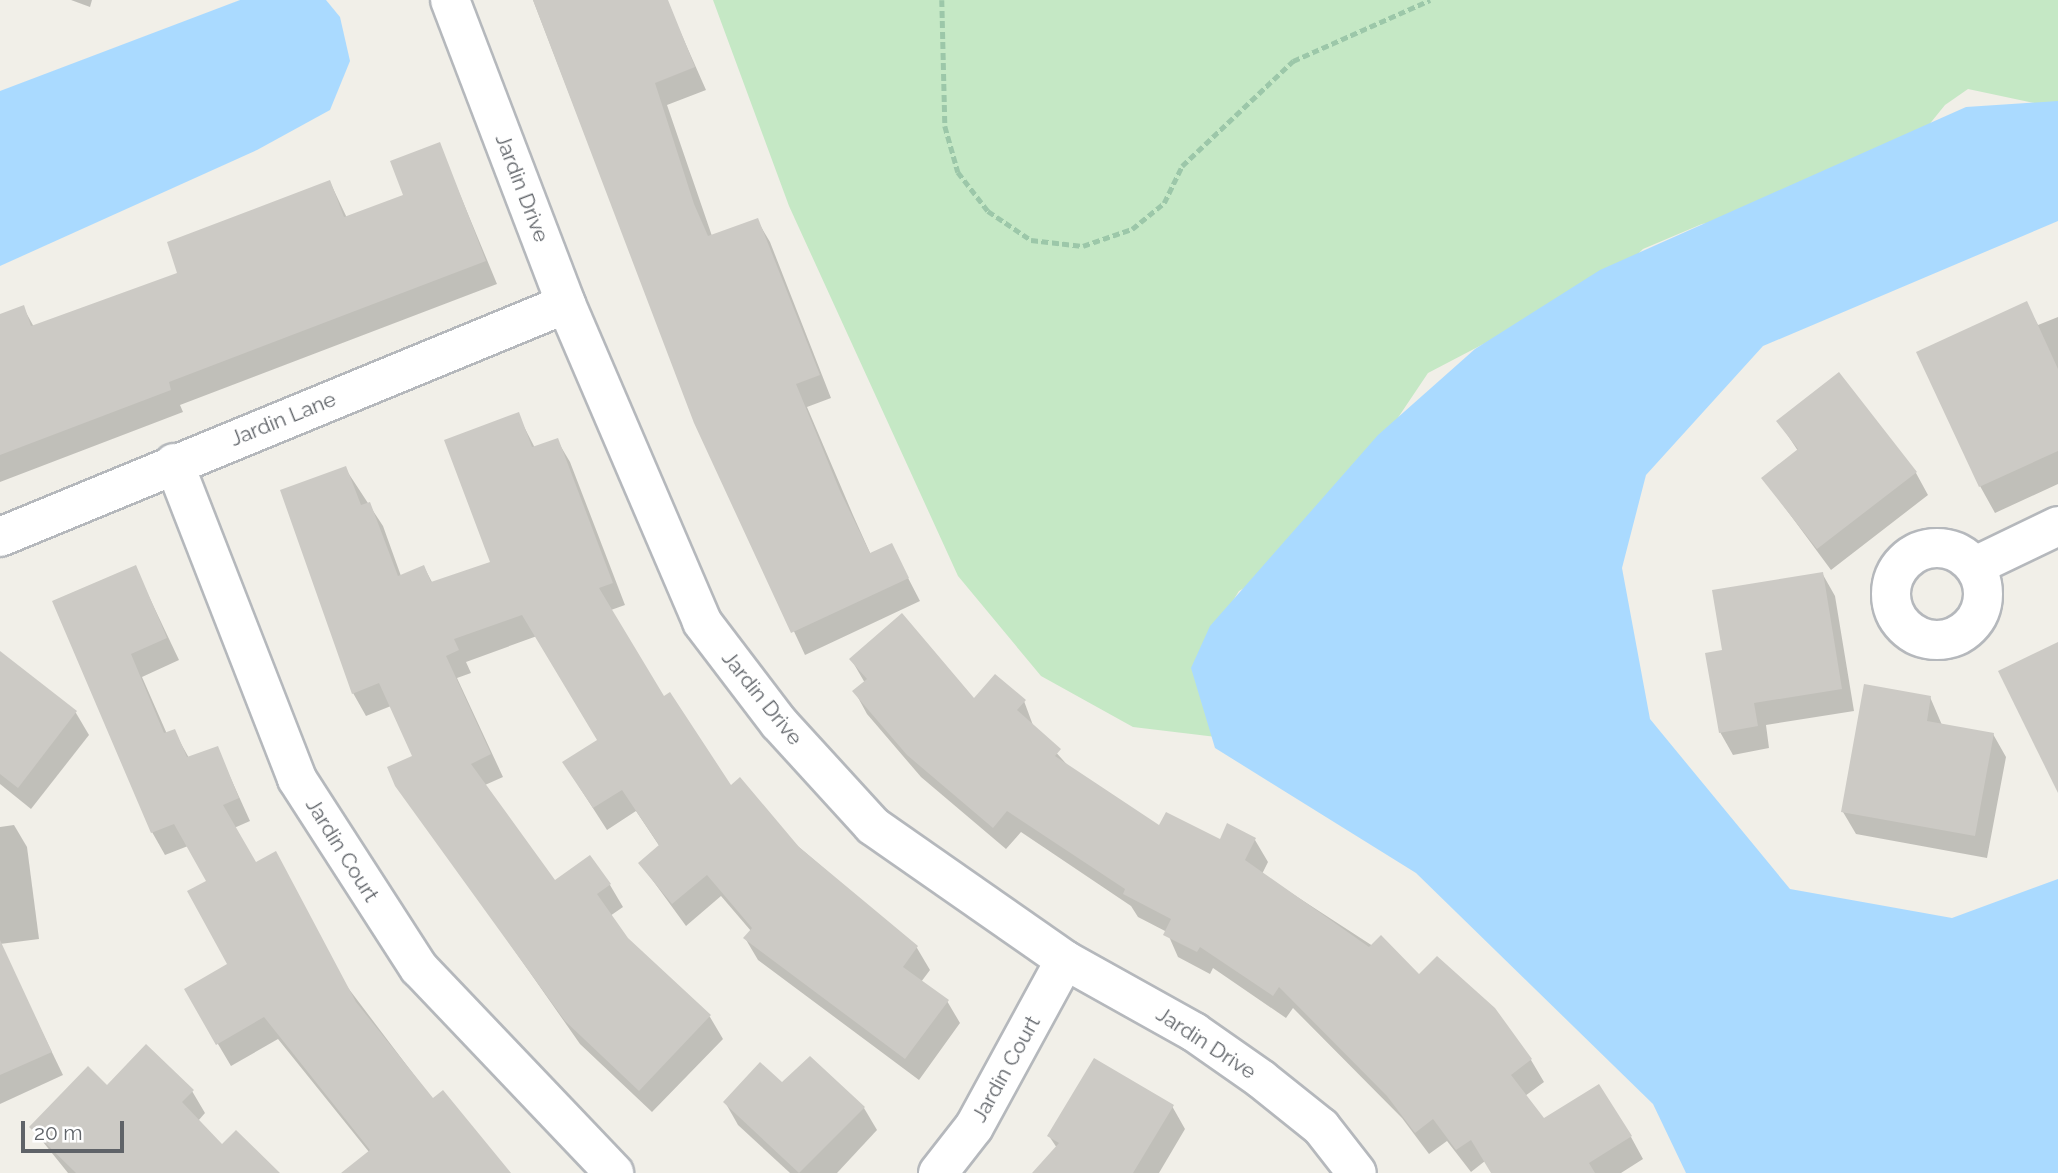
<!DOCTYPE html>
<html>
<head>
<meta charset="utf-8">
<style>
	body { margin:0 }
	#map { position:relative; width:2058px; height:1173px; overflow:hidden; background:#f1efe8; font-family:Raleway,sans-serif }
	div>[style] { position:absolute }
	.green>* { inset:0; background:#c5e8c5 }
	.water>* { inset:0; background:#aadaff }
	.shadow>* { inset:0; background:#0003 }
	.building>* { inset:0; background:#cccac5 }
	.path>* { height:4.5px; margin-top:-2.25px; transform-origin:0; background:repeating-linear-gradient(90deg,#9cc7a9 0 7px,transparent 0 10.5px) }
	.roads { filter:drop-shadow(2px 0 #b5b8bc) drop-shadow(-2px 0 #b5b8bc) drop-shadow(0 2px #b5b8bc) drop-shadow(0 -2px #b5b8bc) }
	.minor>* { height:38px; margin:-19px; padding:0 19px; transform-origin:19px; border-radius:19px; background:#fff }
	.minor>.ring { margin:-19px; padding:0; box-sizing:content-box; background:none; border:38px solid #fff; border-radius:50% }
	span { translate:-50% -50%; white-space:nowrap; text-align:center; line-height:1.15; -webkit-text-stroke:6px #fff; paint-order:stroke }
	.street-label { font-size:21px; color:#5f6368 }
	.scale { position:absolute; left:21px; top:1121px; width:103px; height:32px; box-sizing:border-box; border:4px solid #5f6368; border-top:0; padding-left:9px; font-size:21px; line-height:24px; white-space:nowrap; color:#5f6368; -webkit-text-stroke:5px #fff; paint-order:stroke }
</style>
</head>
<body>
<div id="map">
	<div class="green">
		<i style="clip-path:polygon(713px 0,2058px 0,2058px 108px,1968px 89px,1945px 105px,1915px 142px,1758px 215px,1702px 224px,1643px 249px,1617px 274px,1428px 373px,1346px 495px,1273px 572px,1239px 591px,1217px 626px,1233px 739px,1133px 727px,1041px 676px,958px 576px,789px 206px)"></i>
	</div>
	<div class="water">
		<i style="clip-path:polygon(240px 0,326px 0,340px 17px,350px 61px,330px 110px,257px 150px,0 266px,0 91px)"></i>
		<i style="clip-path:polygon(2058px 101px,2058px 221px,1763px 346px,1646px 475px,1622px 568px,1650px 719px,1790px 889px,1952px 918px,2058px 879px,2058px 1173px,1686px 1173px,1653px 1104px,1416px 873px,1215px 748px,1191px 668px,1210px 626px,1378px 435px,1475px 349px,1600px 270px,1966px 107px)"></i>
	</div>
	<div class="shadow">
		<i style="clip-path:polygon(71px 0,92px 0,90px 7px)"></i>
		<i style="clip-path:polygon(533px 0,650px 0,672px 13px,706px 90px,667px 105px,712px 236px,757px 220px,770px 242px,831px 398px,807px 407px,853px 515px,871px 555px,891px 545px,920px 601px,805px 655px,696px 422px)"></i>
		<i style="clip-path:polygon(439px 144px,497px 284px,180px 405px,183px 412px,0 482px,0 316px,23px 307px,34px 327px,179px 274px,330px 182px,347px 218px,405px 196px)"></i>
		<i style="clip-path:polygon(2026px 303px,2038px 325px,2058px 317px,2058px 484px,1995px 513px,1980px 486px)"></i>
		<i style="clip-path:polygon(518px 415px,535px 448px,557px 440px,570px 462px,625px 605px,611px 610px,663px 699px,730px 788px,917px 948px,930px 970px,921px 982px,947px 1001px,960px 1023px,919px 1080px,758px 960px,745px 938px,751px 931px,721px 896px,686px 926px,640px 863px,660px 847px,636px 811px,607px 830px,578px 785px,599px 741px,537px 636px,466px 662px,471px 673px,457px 678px,503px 777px,485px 785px,554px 883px,610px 885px,623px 907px,610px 916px,627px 939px,710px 1017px,723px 1039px,652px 1112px,580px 1044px,402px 790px,415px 757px,391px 706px,366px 716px,353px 693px,345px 468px,383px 526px,401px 576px,424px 567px,433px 584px,492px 563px)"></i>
		<i style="clip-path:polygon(1779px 422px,1916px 473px,1928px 495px,1831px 570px,1763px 478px,1798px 451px)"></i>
		<i style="clip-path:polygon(135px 567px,179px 660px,142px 677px,167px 734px,174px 731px,189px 758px,217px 748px,250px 821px,234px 828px,255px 865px,433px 1100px,509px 1173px,346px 1173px,369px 1152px,278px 1039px,231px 1066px,186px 990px,230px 965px,208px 882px,188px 846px,165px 855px,152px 832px,55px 602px)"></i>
		<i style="clip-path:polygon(1822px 573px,1835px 596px,1854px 711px,1766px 725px,1769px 748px,1733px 755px,1720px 732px,1724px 652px)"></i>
		<i style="clip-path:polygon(0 653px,76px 713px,89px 735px,31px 809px,0 784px)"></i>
		<i style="clip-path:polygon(851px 659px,974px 700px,1024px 701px,1034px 728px,1071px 769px,1159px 828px,1220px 841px,1255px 840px,1268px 862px,1262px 874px,1419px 976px,1531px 1060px,1544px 1082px,1525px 1096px,1543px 1121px,1631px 1137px,1643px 1159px,1621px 1173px,1492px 1173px,1485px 1161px,1471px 1172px,1447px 1141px,1429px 1154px,1402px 1118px,1293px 1008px,1286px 1018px,1213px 968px,1210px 974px,1178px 957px,1167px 932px,1138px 917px,1131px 906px,1021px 832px,1006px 849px,921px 777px,867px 714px,855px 692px,865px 683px)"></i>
		<i style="clip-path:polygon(1930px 697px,1942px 725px,1993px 734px,2006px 757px,1987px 858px,1856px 834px,1843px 812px)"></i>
		<i style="clip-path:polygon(14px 825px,27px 847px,39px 939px,0 944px,0 827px)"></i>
		<i style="clip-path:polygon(14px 974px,63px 1075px,0 1104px,0 981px)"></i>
		<i style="clip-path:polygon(107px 1087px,192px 1091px,205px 1113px,198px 1121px,222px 1146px,276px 1173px,68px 1173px,31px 1127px)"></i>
		<i style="clip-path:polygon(725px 1102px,864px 1108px,877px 1130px,837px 1173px,790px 1173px,738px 1125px)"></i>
		<i style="clip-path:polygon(1172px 1106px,1185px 1129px,1159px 1173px,1035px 1173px,1057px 1148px,1049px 1136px)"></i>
	</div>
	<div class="building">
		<i style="clip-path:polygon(533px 0,668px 0,695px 67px,655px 83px,694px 204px,708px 236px,758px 218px,820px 375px,796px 384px,840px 491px,870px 553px,892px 543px,909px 578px,791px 633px,694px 423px)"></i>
		<i style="clip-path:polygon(440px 142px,486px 261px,169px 382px,171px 390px,0 455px,0 314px,24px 305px,31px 326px,177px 273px,167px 242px,330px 180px,344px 217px,403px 195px,390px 161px)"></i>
		<i style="clip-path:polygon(2027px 301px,2058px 369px,2058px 451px,1979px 487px,1916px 352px)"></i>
		<i style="clip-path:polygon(1839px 372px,1917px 472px,1817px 549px,1761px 478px,1798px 449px,1776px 421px)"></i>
		<i style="clip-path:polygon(519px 412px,532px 447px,558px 438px,613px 583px,599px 588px,664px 696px,670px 692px,731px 785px,740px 777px,799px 847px,918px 946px,903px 967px,949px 1000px,905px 1059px,743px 938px,752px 928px,707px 875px,672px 904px,638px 863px,659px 845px,622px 790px,593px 808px,562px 762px,597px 740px,522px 615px,454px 639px,459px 650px,446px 656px,491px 754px,471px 764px,555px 880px,590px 855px,611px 884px,597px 894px,628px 938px,711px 1015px,639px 1091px,565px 1021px,395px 786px,387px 767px,412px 756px,379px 683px,352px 694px,280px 490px,346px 466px,361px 505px,370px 502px,398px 576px,424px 565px,431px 582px,490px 562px,444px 440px)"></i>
		<i style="clip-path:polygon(136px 565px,167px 638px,131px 654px,164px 733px,175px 729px,187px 757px,218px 746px,239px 798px,223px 805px,256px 862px,276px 851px,356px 1002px,433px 1098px,443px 1090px,511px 1173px,341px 1173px,370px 1150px,264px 1017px,216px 1045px,184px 989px,227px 964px,187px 891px,206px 881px,174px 824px,151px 833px,52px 601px)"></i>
		<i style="clip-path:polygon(1823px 572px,1842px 689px,1754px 703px,1758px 726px,1719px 733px,1705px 653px,1722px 650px,1712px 590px)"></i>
		<i style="clip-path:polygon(902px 613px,974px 698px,995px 674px,1026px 700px,1017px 710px,1061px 749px,1055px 756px,1159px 825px,1166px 812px,1220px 839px,1227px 823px,1256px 838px,1245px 860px,1369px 947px,1381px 935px,1419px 974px,1437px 956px,1495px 1008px,1532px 1059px,1511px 1075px,1544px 1118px,1599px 1084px,1632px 1136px,1589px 1163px,1595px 1173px,1491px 1173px,1471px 1140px,1456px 1150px,1433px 1119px,1415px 1133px,1387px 1096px,1279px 987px,1273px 996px,1200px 947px,1197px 952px,1163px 935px,1171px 919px,1123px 894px,1125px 889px,1007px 811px,993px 828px,907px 755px,852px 691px,867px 679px,849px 659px)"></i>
		<i style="clip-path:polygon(2058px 642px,2058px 793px,1998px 671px)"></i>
		<i style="clip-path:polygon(0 651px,77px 711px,18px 788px,0 774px)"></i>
		<i style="clip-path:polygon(1864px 684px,1931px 696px,1927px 721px,1994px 733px,1975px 836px,1841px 812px)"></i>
		<i style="clip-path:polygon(0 940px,52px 1052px,0 1075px)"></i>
		<i style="clip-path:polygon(146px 1044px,194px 1090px,182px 1102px,222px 1144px,236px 1130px,280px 1173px,76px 1173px,29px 1127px,88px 1066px,107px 1085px)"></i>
		<i style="clip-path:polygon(810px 1056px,865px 1107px,799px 1173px,723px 1102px,760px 1062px,782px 1082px)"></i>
		<i style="clip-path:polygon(1094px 1058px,1174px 1105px,1133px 1173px,1032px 1173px,1059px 1143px,1047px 1136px)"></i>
	</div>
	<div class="path">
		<i style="left:942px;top:0;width:126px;rotate:88.6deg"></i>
		<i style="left:945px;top:126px;width:48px;rotate:74.2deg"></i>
		<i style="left:958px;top:172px;width:49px;rotate:52.4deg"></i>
		<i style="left:988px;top:211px;width:52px;rotate:34deg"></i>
		<i style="left:1031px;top:240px;width:52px;rotate:6.6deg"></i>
		<i style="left:1083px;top:246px;width:52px;rotate:-19.1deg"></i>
		<i style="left:1132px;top:229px;width:41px;rotate:-39.1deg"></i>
		<i style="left:1164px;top:203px;width:41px;rotate:-64.1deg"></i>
		<i style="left:1182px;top:166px;width:153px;rotate:-43.4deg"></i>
		<i style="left:1293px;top:61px;width:150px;rotate:-24deg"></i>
	</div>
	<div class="roads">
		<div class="minor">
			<i style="left:450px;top:0;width:325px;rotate:69.1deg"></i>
			<i style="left:566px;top:304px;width:346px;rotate:66.8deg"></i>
			<i style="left:702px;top:622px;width:127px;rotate:52.7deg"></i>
			<i style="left:779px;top:723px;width:139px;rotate:47.6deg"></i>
			<i style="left:873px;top:826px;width:234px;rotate:34.9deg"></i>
			<i style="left:1065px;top:960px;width:148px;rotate:29.2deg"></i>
			<i style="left:1194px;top:1032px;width:82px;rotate:35deg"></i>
			<i style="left:1261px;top:1079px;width:77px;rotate:38.7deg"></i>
			<i style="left:1321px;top:1127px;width:58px;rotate:52deg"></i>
			<i style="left:174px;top:463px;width:339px;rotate:68.7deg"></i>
			<i style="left:297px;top:779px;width:225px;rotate:57.2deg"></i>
			<i style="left:419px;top:968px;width:283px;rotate:46.4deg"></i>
			<i style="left:0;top:537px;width:612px;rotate:-22.38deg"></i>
			<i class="ring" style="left:1891px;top:548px;width:54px;height:54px"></i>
			<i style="left:1975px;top:566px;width:92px;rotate:-25.7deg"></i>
			<i style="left:938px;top:1173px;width:58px;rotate:-52deg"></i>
			<i style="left:974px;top:1127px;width:190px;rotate:-61.4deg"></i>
		</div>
	</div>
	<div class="street-label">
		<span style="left:522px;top:188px;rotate:69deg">Jardin Drive</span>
		<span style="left:283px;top:419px;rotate:-22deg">Jardin Lane</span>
		<span style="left:762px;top:698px;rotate:51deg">Jardin Drive</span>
		<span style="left:342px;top:850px;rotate:58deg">Jardin Court</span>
		<span style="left:1206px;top:1043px;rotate:33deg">Jardin Drive</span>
		<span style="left:1006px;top:1069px;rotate:-61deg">Jardin Court</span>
	</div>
	<div class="scale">20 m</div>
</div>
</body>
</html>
